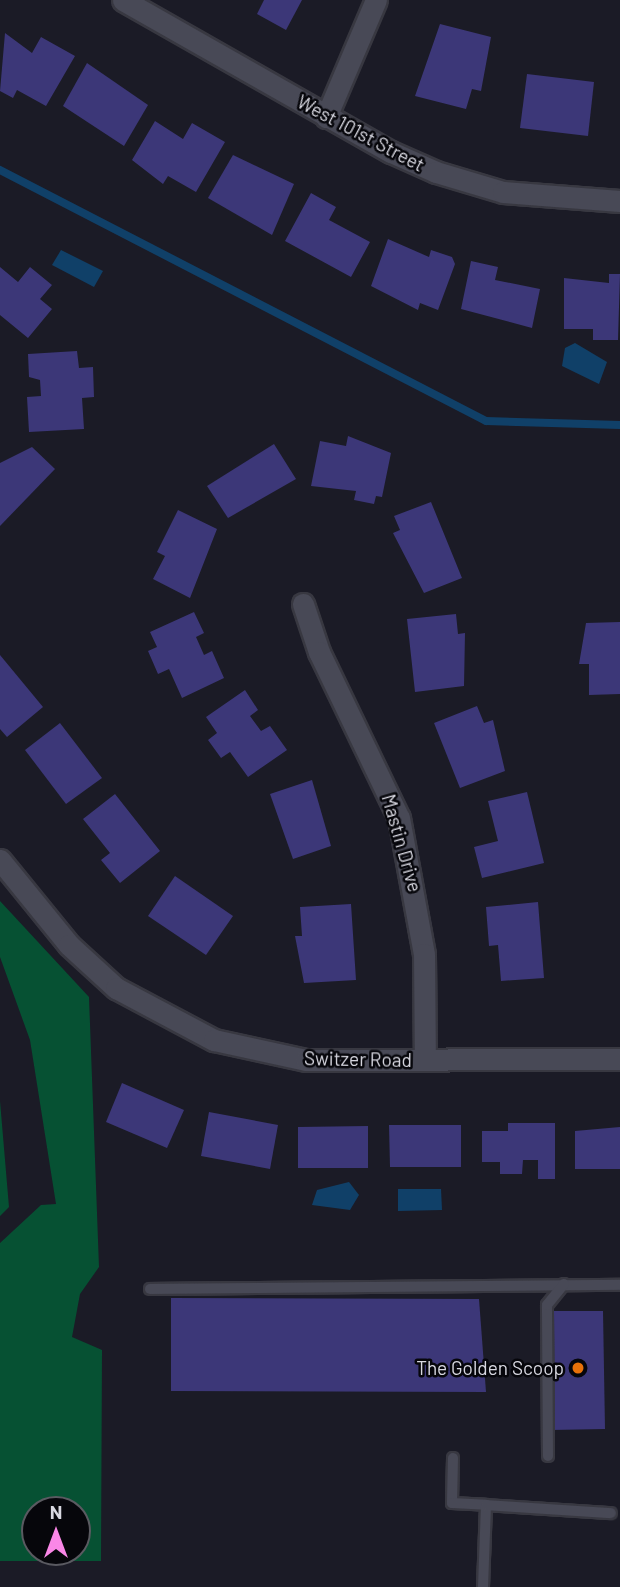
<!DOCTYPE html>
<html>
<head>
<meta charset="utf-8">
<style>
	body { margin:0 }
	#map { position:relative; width:620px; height:1587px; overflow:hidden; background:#1b1b26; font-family:Barlow,sans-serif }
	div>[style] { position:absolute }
	.green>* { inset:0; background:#065133 }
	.water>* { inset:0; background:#104068 }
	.stream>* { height:8px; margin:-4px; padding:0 4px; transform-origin:4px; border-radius:4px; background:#104068 }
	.building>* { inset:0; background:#3c3778 }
	.roads { filter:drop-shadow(2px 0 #383841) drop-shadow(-2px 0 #383841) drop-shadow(0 2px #383841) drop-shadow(0 -2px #383841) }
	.service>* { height:10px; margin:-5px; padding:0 5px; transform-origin:5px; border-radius:5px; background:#484956 }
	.minor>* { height:21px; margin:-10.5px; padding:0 10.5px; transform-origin:10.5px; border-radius:10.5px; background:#484956 }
	.dots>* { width:19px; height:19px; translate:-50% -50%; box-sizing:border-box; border:4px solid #06060b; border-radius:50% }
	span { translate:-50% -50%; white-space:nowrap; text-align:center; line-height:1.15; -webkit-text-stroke:5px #06060b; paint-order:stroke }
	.street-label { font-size:19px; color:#d8d8e1 }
	.poi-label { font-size:19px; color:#d8d8e1 }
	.right { translate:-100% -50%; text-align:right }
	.north { position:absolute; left:21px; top:1496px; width:70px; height:70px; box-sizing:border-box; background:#06060b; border:2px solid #5a5a61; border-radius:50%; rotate:0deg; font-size:19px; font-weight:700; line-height:28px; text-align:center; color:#d8d8e1 }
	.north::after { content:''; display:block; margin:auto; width:24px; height:32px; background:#fa87e7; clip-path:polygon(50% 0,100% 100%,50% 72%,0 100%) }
</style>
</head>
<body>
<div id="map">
	<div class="green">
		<i style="clip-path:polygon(evenodd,0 901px,89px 997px,99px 1267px,80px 1294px,72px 1337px,102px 1350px,101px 1561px,0 1561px,0 1101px,9px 1207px,0 1216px,0 1243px,41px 1205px,56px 1204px,30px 1040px,0 957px,0 901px,35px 1510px,77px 1510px,77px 1552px,35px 1552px,35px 1510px)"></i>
	</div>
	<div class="water">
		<i style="clip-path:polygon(61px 250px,103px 271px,94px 287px,52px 265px)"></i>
		<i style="clip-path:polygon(575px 343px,607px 362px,599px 384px,562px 366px,565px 348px)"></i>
		<i style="clip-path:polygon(349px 1182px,359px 1195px,350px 1210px,312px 1205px,317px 1190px)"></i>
		<i style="clip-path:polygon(398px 1189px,441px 1189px,442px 1210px,398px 1211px)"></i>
	</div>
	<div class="stream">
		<i style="left:0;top:170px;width:547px;rotate:27.31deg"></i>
		<i style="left:486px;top:421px;width:134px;rotate:1.7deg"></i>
	</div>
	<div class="building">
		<i style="clip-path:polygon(264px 0,302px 0,286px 30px,257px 14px)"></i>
		<i style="clip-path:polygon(440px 24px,491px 37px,481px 91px,472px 89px,466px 109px,415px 96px)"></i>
		<i style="clip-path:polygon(5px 33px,32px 53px,41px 37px,75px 56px,46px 106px,17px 90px,13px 98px,0 91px)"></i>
		<i style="clip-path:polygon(87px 63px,148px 105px,124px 146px,63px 106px)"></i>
		<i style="clip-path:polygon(527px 74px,594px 82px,588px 136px,520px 128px)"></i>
		<i style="clip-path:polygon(155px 121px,183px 139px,192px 123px,225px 142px,196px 192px,168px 176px,163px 184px,132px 160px)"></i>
		<i style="clip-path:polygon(233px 155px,294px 184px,272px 235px,208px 198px)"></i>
		<i style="clip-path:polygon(311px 193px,336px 207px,329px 220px,370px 242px,351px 277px,285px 241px)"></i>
		<i style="clip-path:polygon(388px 239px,429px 257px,431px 250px,452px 257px,455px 264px,438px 310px,420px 303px,418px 310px,371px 286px)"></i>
		<i style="clip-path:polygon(471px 261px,498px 267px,495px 280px,540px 289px,532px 328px,461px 309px)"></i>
		<i style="clip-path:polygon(0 267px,18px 282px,30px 267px,52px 285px,40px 299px,52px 309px,28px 338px,0 315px)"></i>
		<i style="clip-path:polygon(609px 274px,620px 274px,618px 340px,593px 340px,593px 329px,564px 329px,564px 278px,609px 283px)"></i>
		<i style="clip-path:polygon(77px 351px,79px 368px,93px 367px,94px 397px,82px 398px,84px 429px,29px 432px,27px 397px,41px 396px,40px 380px,29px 377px,28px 354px)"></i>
		<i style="clip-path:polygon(348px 436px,391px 453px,382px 497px,376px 496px,374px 504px,354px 500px,356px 491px,311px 486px,320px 441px,346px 446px)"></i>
		<i style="clip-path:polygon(274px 444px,296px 479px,228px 518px,207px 486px)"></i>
		<i style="clip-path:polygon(32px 447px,55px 469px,0 526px,0 463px)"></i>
		<i style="clip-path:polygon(431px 502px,462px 578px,424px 593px,393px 533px,400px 530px,394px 516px)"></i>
		<i style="clip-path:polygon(178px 510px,217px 529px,190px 598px,153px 579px,165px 556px,157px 552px)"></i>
		<i style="clip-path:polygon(194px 612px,204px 633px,196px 637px,204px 655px,212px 651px,224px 678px,182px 698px,169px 669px,158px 674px,148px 651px,157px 647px,150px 632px)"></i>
		<i style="clip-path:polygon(456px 614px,458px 634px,465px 633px,464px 686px,415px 692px,407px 619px)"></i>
		<i style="clip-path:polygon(620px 622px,620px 694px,589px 695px,589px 664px,579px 664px,586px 623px)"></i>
		<i style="clip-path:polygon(0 655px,43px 707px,7px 737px,0 729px)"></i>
		<i style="clip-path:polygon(245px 690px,258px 710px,250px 716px,261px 731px,270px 726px,287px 750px,248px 777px,230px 752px,221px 758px,208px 740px,217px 733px,206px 717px)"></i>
		<i style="clip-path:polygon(477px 706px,484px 723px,493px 720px,505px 771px,460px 788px,434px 723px)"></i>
		<i style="clip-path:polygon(60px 723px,102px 778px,66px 804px,25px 750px)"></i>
		<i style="clip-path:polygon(312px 780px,331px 846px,293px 859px,270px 794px)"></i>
		<i style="clip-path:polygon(527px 792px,544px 863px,482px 878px,474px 847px,498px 841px,488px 801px)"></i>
		<i style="clip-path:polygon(115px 794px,160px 851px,120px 883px,101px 860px,110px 853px,83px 819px)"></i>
		<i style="clip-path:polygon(175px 876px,233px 916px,206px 955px,148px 916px)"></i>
		<i style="clip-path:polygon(538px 902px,544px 978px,501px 981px,498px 945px,489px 946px,486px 907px)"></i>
		<i style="clip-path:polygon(351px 904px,356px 980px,304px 983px,295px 936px,302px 936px,300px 907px)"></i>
		<i style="clip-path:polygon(122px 1083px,184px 1110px,167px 1148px,106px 1122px)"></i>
		<i style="clip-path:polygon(209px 1112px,278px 1125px,270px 1169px,201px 1156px)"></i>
		<i style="clip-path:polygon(508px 1123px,555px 1123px,555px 1179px,538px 1179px,538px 1160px,523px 1160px,522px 1174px,500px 1174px,500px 1162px,482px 1162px,482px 1131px,508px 1131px)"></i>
		<i style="clip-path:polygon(389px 1125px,461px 1125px,461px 1167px,390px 1167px)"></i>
		<i style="clip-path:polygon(368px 1126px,368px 1168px,298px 1168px,298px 1127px)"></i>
		<i style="clip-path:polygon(620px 1127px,620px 1169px,575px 1169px,575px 1131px)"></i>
		<i style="clip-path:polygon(171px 1298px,479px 1299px,486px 1392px,171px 1391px)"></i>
		<i style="clip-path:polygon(552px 1311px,603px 1311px,605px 1429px,551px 1430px)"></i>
	</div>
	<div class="roads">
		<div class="service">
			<i style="left:150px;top:1289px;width:470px;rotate:-0.5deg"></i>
			<i style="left:548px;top:1456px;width:151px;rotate:-90.4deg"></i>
			<i style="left:547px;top:1305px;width:27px;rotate:-51deg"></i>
			<i style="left:453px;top:1458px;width:45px;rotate:91.3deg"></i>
			<i style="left:452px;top:1503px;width:34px;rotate:3deg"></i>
			<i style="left:483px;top:1587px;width:82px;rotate:-87.9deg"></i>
			<i style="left:486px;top:1505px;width:125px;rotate:3.7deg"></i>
		</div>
		<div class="minor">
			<i style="left:123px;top:0;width:308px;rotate:29.6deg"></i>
			<i style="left:391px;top:152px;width:49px;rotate:24deg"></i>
			<i style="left:436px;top:172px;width:70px;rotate:16.6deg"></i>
			<i style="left:503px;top:192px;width:117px;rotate:4.4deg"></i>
			<i style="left:326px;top:117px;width:127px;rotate:-66.9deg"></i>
			<i style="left:303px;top:604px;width:51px;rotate:71.6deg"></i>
			<i style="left:319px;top:652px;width:184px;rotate:64.3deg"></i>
			<i style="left:399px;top:818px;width:138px;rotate:79.6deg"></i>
			<i style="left:424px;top:954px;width:105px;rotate:89.5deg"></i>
			<i style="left:0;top:860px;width:109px;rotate:50.9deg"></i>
			<i style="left:69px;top:945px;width:64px;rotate:42.5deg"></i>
			<i style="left:116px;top:988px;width:111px;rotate:28deg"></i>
			<i style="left:214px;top:1040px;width:94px;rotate:12.3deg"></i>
			<i style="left:306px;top:1060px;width:314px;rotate:-0.2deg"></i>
		</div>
	</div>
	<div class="dots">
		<i style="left:578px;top:1368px;background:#e8710a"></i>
	</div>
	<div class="street-label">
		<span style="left:361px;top:133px;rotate:28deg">West 101st Street</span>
		<span style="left:402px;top:843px;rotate:74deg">Mastin Drive</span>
		<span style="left:358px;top:1059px;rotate:1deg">Switzer Road</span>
	</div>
	<div class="poi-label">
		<span class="right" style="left:564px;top:1368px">The Golden Scoop</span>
	</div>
	<div class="north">N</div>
</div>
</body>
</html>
